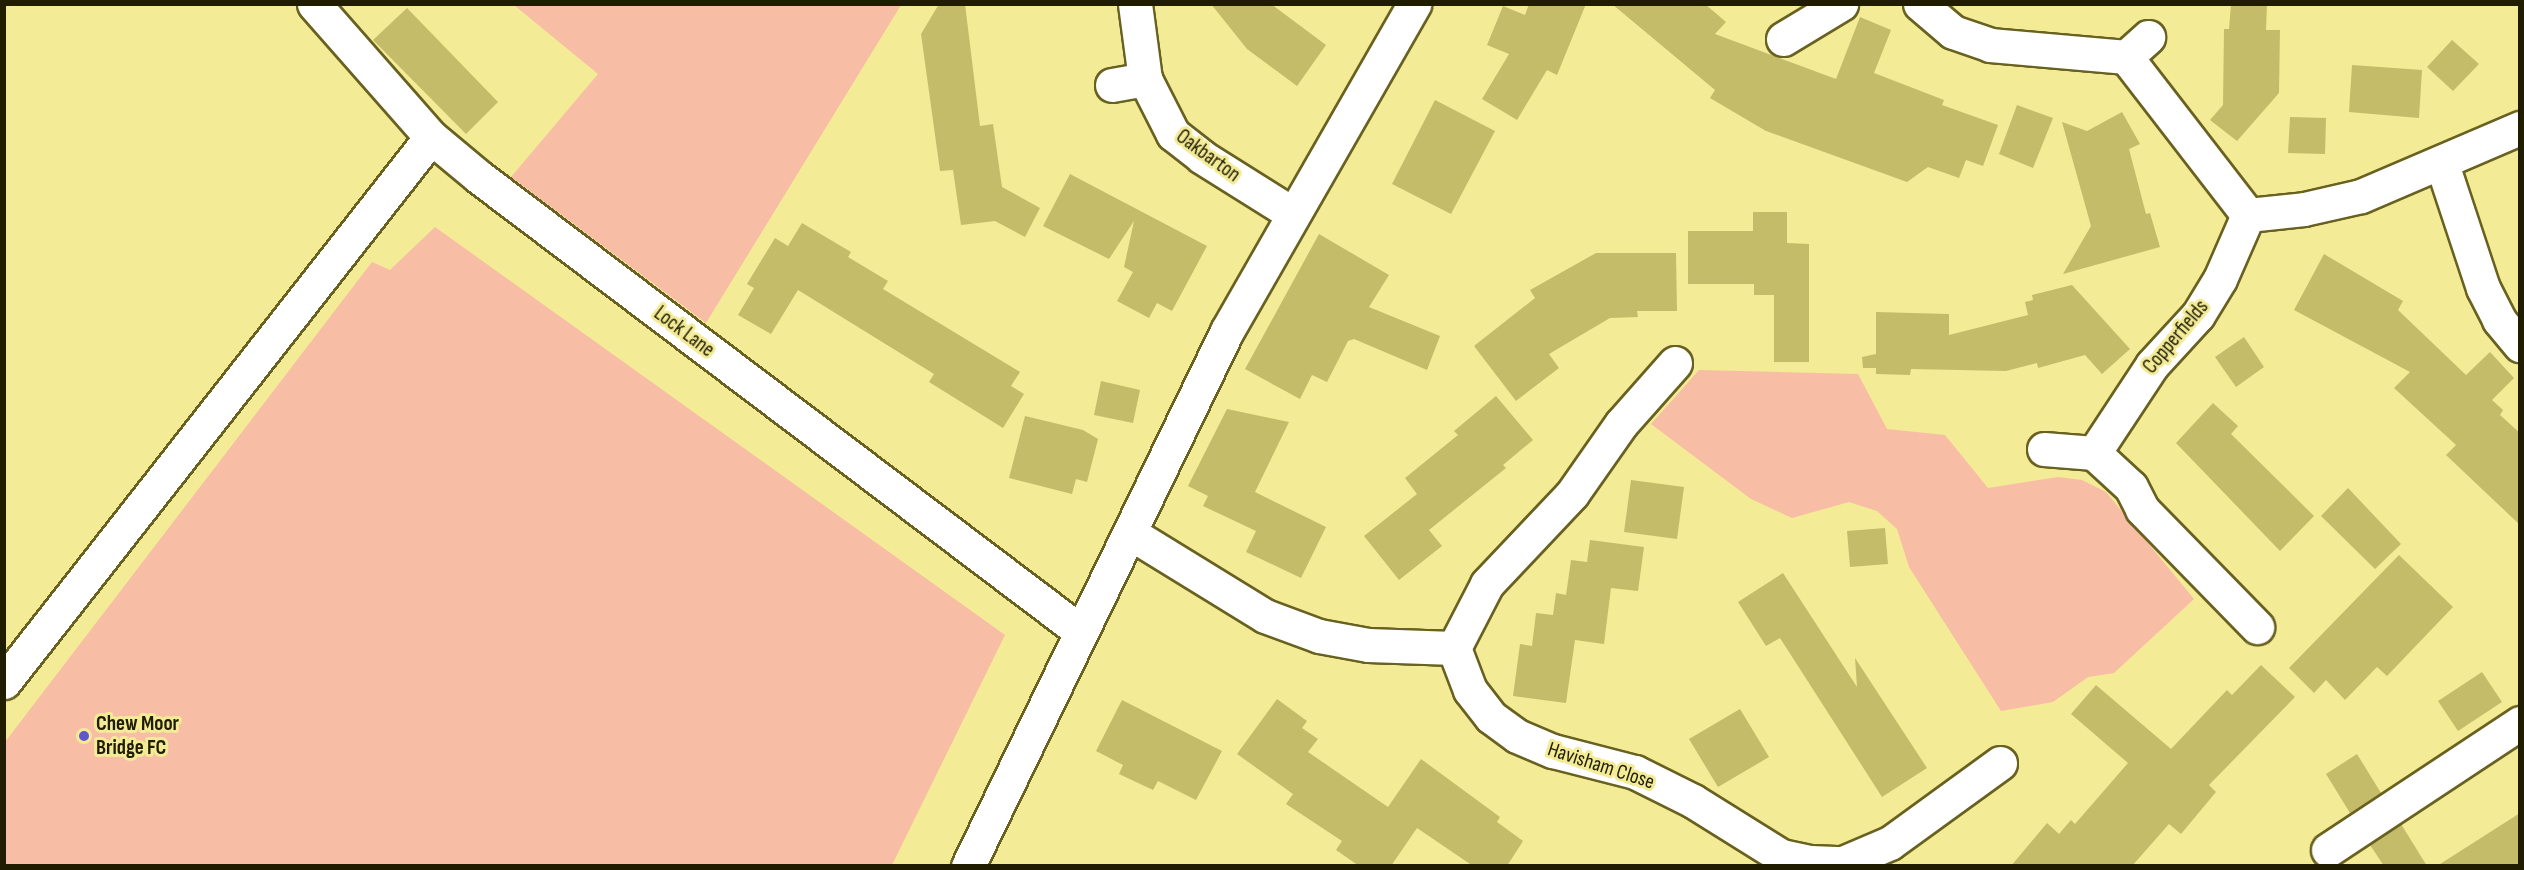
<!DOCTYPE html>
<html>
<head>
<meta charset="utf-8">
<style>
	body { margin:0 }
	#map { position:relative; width:2524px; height:870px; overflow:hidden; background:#f3eb96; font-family:"Sofia Sans Condensed",sans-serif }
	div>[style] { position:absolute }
	.green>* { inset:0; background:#f8bda5 }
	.building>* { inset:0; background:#c5bc69 }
	.roads { filter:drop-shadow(2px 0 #686120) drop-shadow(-2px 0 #686120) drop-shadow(0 2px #686120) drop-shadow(0 -2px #686120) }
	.minor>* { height:33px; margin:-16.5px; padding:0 16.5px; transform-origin:16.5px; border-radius:16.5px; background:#fff }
	.dots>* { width:16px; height:16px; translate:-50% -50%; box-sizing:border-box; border:3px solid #f3eb96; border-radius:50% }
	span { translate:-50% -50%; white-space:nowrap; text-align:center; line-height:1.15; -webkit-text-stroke:6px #f3eb96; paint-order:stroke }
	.street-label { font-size:21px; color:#201c00 }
	.poi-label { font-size:21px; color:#201c00; font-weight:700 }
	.left { translate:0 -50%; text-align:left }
	.frame { position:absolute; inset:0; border:6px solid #201c00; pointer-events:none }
</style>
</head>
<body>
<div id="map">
	<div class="green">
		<i style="clip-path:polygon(514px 5px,901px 5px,706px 323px,511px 177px,598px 74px)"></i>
		<i style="clip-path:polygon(435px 227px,1005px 635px,892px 865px,5px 865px,5px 742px,372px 262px,390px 270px)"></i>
		<i style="clip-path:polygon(1699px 370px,1858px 374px,1887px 429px,1945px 435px,1988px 488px,2058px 477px,2082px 480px,2106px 492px,2194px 599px,2114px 673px,2088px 677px,2053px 702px,2001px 711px,1909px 567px,1897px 529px,1877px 511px,1849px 502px,1792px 518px,1751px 499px,1651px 424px)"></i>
	</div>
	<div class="building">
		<i style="clip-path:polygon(939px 4px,965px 4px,980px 126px,993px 124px,1002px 187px,1040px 208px,1025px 237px,995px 221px,961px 225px,953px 170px,940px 171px,921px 34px)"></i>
		<i style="clip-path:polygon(1211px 4px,1271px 4px,1326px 45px,1297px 86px,1247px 49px)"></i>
		<i style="clip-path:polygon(1529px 4px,1586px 4px,1557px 75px,1547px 70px,1517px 120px,1482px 99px,1509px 54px,1487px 45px,1503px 6px,1525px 15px)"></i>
		<i style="clip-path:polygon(1612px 4px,1705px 4px,1726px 22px,1715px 34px,1836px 79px,1860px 17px,1891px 30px,1874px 73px,1944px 100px,1942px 105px,1998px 125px,1983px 166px,1966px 160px,1959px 178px,1928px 167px,1907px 182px,1766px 131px,1710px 98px,1715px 90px)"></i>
		<i style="clip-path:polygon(2231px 4px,2267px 4px,2266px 30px,2280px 30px,2279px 93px,2237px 141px,2210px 120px,2223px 105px,2224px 29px,2229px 29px)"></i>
		<i style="clip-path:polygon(407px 8px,498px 102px,466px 134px,373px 40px)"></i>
		<i style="clip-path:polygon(2452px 40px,2479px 64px,2453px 91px,2427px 67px)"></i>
		<i style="clip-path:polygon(2352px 65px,2422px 70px,2419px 118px,2349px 112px)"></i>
		<i style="clip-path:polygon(1435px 100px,1495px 131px,1451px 214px,1392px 184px)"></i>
		<i style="clip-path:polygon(2017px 105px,2053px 118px,2033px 168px,1999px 154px)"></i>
		<i style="clip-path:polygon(2122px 112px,2140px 144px,2129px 149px,2146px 214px,2150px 213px,2160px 247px,2063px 274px,2091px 226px,2062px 122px,2087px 131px)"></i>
		<i style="clip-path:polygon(2290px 117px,2326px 118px,2325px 154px,2288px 153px)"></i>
		<i style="clip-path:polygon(1070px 174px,1207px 246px,1172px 311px,1157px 303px,1149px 318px,1117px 301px,1133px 272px,1124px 267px,1134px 221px,1109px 259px,1043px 226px)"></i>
		<i style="clip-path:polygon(1753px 212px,1787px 212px,1787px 243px,1809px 244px,1809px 362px,1774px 362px,1774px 295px,1754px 295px,1754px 284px,1688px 284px,1688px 231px,1753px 231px)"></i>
		<i style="clip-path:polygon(802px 223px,851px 252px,848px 257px,888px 281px,883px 289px,1020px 372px,1011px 386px,1024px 394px,1003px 428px,929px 382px,934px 374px,798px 290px,771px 334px,738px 315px,754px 288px,747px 284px,775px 238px,788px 246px)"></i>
		<i style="clip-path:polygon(1319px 234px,1389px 275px,1369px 307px,1440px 336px,1427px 370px,1354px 339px,1348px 341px,1327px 382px,1312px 375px,1300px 399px,1245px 369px)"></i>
		<i style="clip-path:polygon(1596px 253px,1676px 253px,1677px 311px,1637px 311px,1638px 317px,1610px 318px,1549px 354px,1559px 368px,1516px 401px,1474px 346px,1535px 298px,1530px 290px)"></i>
		<i style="clip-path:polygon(2324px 254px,2403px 301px,2398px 310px,2466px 375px,2490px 352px,2514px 378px,2492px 400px,2503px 410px,2500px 415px,2520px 433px,2520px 525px,2446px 455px,2456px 445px,2394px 388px,2410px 372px,2294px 310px)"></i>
		<i style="clip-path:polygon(2072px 285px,2130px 349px,2102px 374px,2085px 355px,2038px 368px,2037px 363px,2006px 371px,1911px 369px,1910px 375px,1876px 374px,1876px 368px,1863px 368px,1862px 357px,1876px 354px,1876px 312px,1949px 314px,1949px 335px,2028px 315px,2025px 302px,2033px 300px,2032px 295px)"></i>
		<i style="clip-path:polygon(2244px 337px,2264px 367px,2236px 387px,2215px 357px)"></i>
		<i style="clip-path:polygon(1101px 381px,1140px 390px,1133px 423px,1094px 415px)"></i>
		<i style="clip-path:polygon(1496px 396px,1533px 440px,1503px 465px,1506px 468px,1429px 530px,1442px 546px,1399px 580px,1364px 536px,1417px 494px,1405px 478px,1458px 435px,1454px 431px)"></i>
		<i style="clip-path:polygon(2213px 403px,2238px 426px,2231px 434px,2314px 516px,2280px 551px,2176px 443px)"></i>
		<i style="clip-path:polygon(1227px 409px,1289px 422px,1255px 492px,1326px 527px,1301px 578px,1246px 552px,1256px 531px,1203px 506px,1208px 496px,1188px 486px)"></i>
		<i style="clip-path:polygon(1025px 416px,1083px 430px,1098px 439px,1087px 482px,1076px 479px,1072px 494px,1009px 478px)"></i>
		<i style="clip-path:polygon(1631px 480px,1684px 487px,1677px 539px,1624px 532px)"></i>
		<i style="clip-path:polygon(2348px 488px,2401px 544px,2375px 569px,2321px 516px)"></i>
		<i style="clip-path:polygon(1885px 528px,1888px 564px,1850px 567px,1847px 531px)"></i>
		<i style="clip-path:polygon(1590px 540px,1644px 547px,1638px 591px,1611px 588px,1604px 644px,1575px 640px,1566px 703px,1513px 696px,1520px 644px,1532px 646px,1536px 613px,1553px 615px,1556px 593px,1566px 595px,1571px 560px,1587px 562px)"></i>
		<i style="clip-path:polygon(2399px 555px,2453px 607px,2387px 676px,2377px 667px,2345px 700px,2326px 680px,2314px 693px,2289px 668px)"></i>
		<i style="clip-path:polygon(1783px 573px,1857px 687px,1855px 658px,1927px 768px,1882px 797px,1780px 638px,1766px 646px,1738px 602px)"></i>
		<i style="clip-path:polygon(2261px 665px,2295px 697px,2209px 785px,2216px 792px,2181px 834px,2169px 824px,2132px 866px,2011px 866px,2047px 823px,2059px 834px,2071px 820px,2075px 824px,2128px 763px,2071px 714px,2096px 685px,2171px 749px,2227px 690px,2232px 695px)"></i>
		<i style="clip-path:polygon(2482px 672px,2502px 702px,2458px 731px,2438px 701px)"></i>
		<i style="clip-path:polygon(1277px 699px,1307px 721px,1302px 728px,1318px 739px,1308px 752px,1388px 807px,1421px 759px,1500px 817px,1497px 822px,1523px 841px,1507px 866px,1473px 866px,1417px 828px,1391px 866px,1359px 866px,1336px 850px,1342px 841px,1286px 804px,1293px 794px,1237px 754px)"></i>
		<i style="clip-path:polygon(1122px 700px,1222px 751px,1196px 800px,1158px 781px,1153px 790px,1119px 774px,1123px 765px,1096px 751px)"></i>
		<i style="clip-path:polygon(1740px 709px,1769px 757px,1718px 787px,1689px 739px)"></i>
		<i style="clip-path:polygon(2357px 754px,2381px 793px,2350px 813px,2326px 774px)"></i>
		<i style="clip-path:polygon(2520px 813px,2520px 866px,2437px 866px)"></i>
		<i style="clip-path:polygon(2401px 824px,2427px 866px,2384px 866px,2370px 845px)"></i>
	</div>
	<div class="roads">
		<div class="minor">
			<i style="left:314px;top:4px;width:177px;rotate:48.7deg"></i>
			<i style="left:431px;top:137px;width:62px;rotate:39.8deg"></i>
			<i style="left:479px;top:177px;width:753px;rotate:37.07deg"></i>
			<i style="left:1135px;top:4px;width:76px;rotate:82.4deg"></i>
			<i style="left:1145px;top:79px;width:62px;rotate:63deg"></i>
			<i style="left:1173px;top:134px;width:37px;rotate:38deg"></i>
			<i style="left:1202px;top:157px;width:107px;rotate:32.1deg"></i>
			<i style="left:1920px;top:4px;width:43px;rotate:40.3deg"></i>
			<i style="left:1953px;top:32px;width:39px;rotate:19deg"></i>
			<i style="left:1990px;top:45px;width:137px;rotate:5deg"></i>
			<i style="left:2126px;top:57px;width:30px;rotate:-42deg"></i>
			<i style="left:1783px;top:39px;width:68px;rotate:-31.1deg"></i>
			<i style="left:2126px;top:57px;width:200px;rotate:52.3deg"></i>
			<i style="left:1112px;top:85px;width:34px;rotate:-10deg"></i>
			<i style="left:2442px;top:164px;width:131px;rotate:71.7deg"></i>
			<i style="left:2483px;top:288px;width:36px;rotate:63deg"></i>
			<i style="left:2499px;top:320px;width:33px;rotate:50deg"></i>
			<i style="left:1675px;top:363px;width:81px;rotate:131.5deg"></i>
			<i style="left:1621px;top:424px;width:85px;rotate:125deg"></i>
			<i style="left:1572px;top:494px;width:124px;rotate:133.4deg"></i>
			<i style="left:1487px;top:584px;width:72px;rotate:117.3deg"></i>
			<i style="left:1454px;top:648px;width:45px;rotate:69.1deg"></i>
			<i style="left:1470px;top:690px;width:34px;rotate:52deg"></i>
			<i style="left:1491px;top:717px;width:32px;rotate:36deg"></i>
			<i style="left:1517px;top:736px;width:39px;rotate:23deg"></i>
			<i style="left:1553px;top:751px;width:85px;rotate:14.4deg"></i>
			<i style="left:1635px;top:772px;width:65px;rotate:26.6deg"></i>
			<i style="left:1693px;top:801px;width:104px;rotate:32deg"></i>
			<i style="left:1781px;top:856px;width:30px;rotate:12deg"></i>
			<i style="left:1810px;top:862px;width:33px;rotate:2deg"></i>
			<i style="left:1843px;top:863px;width:51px;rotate:-23.1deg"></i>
			<i style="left:1890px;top:843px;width:136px;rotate:-36deg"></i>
			<i style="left:2044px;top:449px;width:50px;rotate:4.6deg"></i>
			<i style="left:2094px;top:453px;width:50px;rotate:42.6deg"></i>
			<i style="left:2131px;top:487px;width:25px;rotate:63deg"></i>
			<i style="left:2142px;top:509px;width:165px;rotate:45.7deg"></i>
			<i style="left:2094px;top:453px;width:105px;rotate:-56.6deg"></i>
			<i style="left:2152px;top:365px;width:68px;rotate:-47.4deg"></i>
			<i style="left:2198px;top:315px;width:42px;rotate:-58.6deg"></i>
			<i style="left:2220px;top:279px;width:70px;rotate:-66.4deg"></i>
			<i style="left:2248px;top:215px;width:56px;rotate:-6.1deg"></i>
			<i style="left:2304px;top:209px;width:58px;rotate:-12.8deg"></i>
			<i style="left:2361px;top:196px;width:173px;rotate:-23.2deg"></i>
			<i style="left:1130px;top:533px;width:158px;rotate:31.6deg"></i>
			<i style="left:1265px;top:616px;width:58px;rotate:20.3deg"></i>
			<i style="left:1319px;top:636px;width:50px;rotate:10.4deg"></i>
			<i style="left:1368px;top:645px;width:86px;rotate:2deg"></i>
			<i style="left:4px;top:682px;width:692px;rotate:-51.92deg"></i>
			<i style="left:2328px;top:850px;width:230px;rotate:-33.5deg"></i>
			<i style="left:968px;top:866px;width:594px;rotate:-64.17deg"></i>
			<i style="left:1227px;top:331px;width:377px;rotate:-60.2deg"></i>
		</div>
	</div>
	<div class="dots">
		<i style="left:84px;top:736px;background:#6255ce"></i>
	</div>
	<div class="street-label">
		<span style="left:1208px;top:156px;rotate:36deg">Oakbarton</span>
		<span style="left:684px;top:332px;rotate:37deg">Lock Lane</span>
		<span style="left:2176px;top:337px;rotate:-50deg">Copperfields</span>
		<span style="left:1601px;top:766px;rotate:18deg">Havisham Close</span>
	</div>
	<div class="poi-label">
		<span class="left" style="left:96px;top:736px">Chew Moor<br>Bridge FC</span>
	</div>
	<div class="frame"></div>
</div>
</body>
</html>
